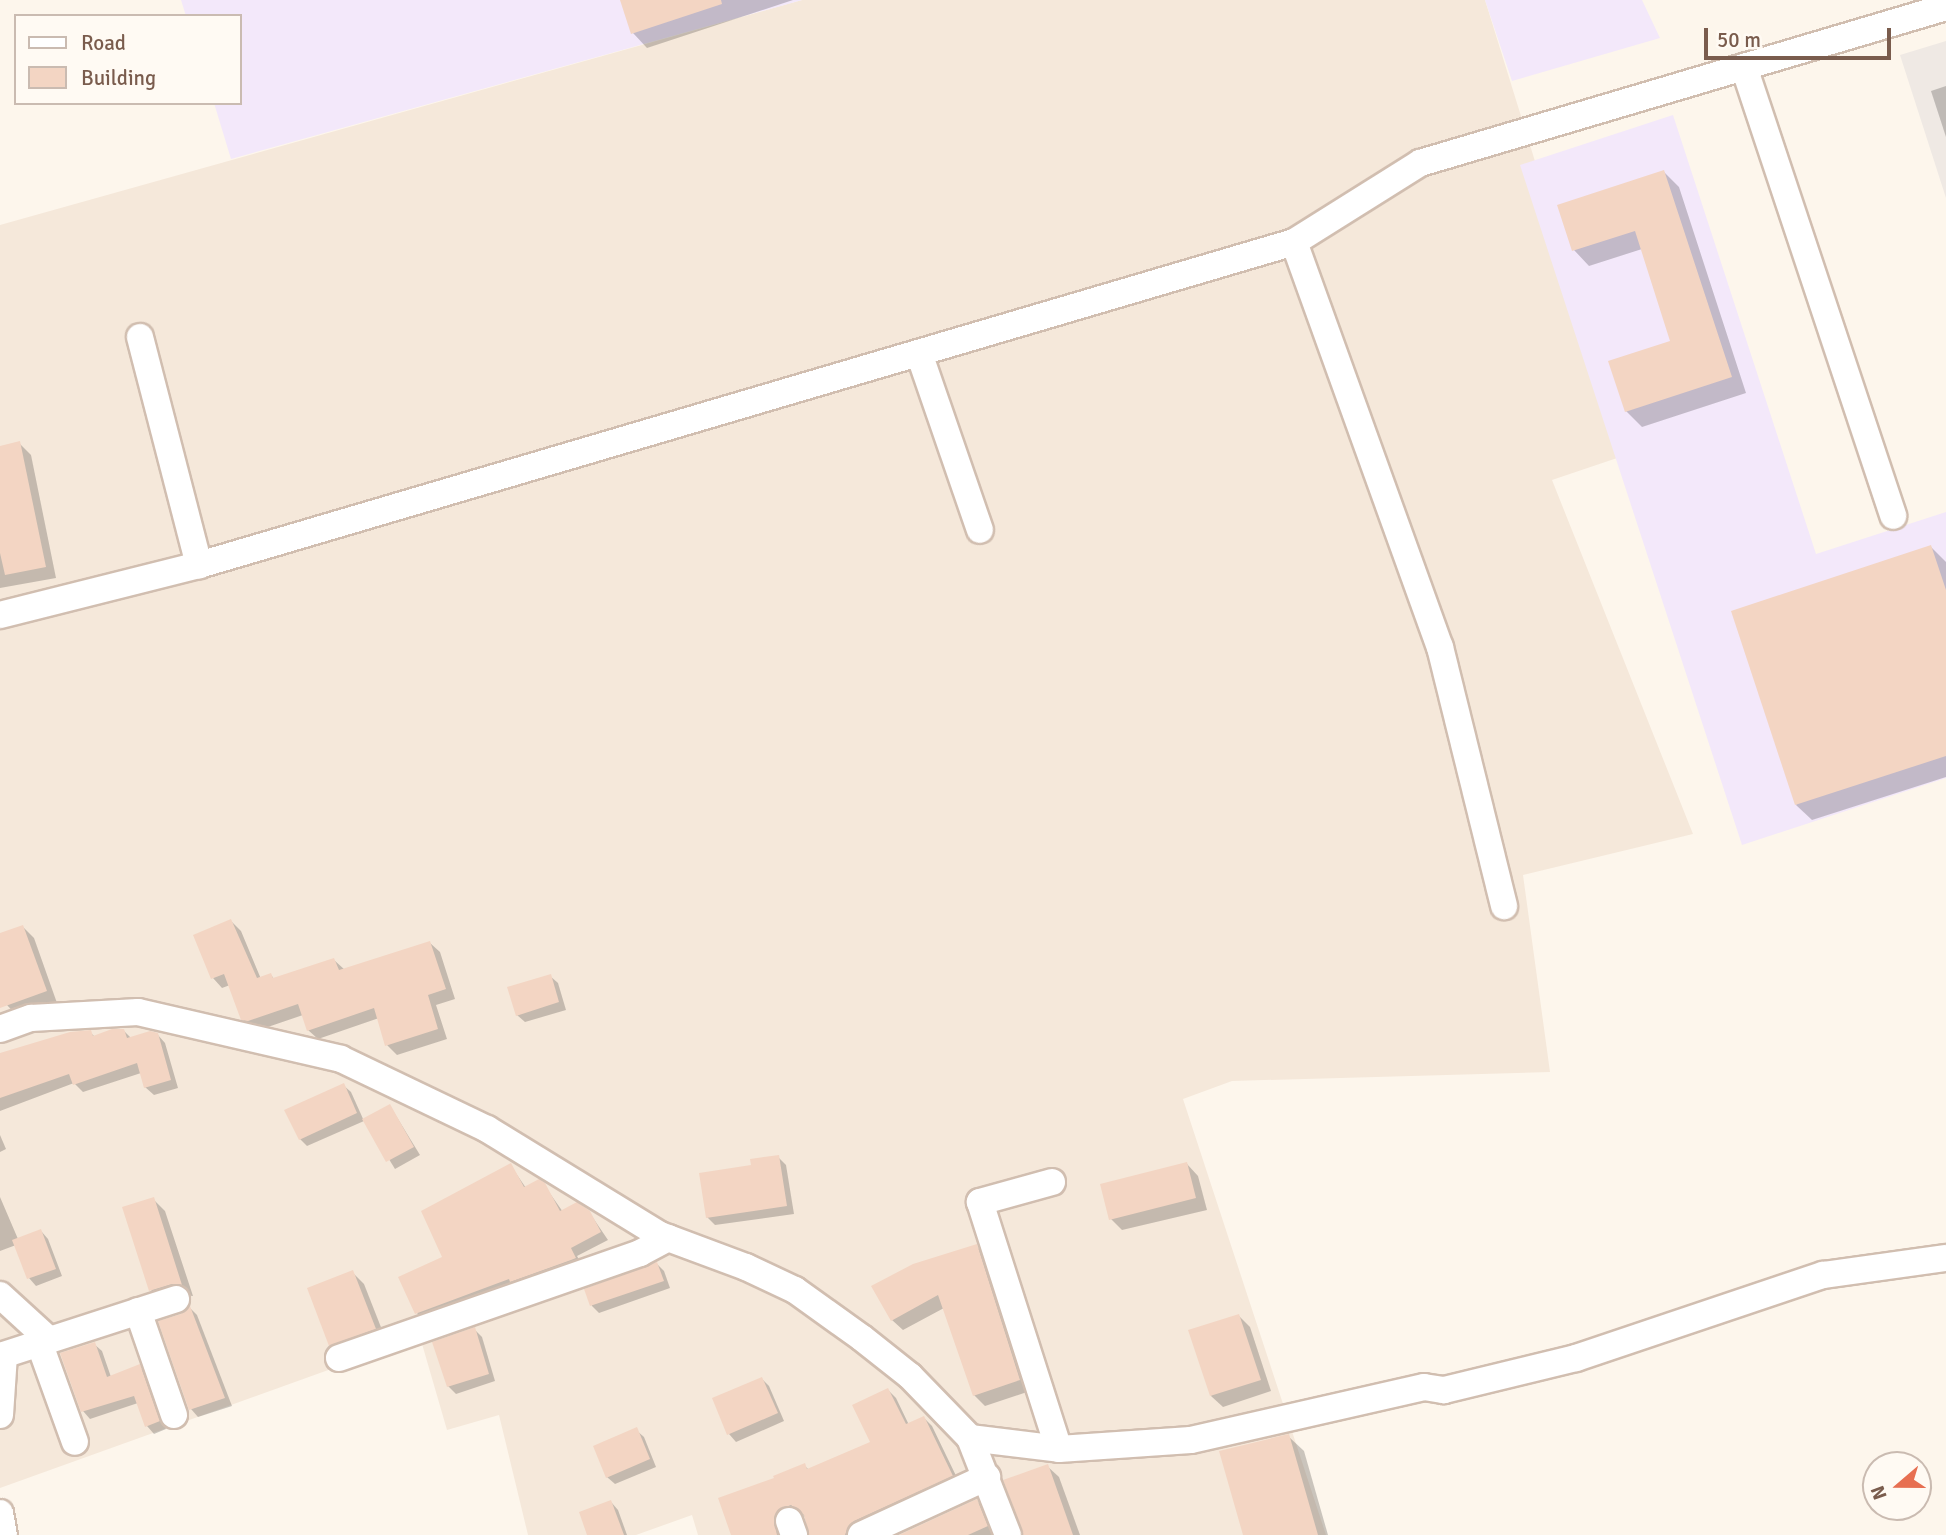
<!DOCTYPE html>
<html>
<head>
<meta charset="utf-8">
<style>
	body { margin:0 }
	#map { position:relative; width:1946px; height:1535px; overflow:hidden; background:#fdf6ec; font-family:Signika,sans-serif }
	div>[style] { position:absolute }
	.residential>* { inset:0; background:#f5e8da }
	.industrial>* { inset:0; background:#efe9e4 }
	.education>* { inset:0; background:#f3e8fa }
	.shadow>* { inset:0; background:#0003 }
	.building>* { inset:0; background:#f3d5c3 }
	.roads { filter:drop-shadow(2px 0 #d1beb0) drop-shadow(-2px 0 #d1beb0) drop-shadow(0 2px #d1beb0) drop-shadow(0 -2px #d1beb0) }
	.minor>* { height:26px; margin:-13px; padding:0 13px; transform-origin:13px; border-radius:13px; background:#fff }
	span { translate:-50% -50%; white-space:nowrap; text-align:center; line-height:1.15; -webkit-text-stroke:6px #fffaf3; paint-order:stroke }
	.legend { position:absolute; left:14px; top:14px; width:228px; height:91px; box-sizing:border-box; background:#fffaf3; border:2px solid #cabbb1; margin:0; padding:9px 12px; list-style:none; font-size:21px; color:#7a5c4d }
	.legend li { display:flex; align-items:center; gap:14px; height:35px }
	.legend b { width:35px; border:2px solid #cabbb1 }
	.north { position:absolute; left:1862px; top:1451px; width:70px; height:70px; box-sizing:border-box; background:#fffaf3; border:2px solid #cabbb1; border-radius:50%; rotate:250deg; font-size:19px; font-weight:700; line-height:28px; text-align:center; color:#7a5c4d }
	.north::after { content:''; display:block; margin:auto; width:24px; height:32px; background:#e76f51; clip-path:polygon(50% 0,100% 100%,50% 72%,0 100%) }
	.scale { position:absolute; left:1704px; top:28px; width:187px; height:32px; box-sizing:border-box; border:4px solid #7a5c4d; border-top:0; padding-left:9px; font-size:21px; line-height:24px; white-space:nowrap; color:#7a5c4d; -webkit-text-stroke:5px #fffaf3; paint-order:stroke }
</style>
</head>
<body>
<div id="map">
	<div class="residential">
		<i style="clip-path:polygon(802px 0,1485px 0,1626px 455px,1552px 480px,1693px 834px,1523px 875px,1550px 1072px,1232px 1081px,1183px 1099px,1326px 1535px,698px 1535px,692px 1515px,636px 1535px,528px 1535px,499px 1415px,447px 1430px,420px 1337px,0 1488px,0 225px)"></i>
	</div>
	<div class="industrial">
		<i style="clip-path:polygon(1946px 41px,1946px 198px,1900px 55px)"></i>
	</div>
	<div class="education">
		<i style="clip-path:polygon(181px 0,802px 0,231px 159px,214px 103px,240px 103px,240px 16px,186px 16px)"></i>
		<i style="clip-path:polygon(1485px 0,1642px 0,1660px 38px,1512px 81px)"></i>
		<i style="clip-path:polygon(1673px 115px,1816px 554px,1946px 512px,1946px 778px,1742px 845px,1520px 165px)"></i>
	</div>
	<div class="shadow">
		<i style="clip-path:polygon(622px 0,793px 0,647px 48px,633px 33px)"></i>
		<i style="clip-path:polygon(1946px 86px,1946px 137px,1931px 91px)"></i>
		<i style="clip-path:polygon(1664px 172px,1679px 187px,1746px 393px,1642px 427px,1626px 411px,1673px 342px,1642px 249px,1589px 266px,1574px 250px,1559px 206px)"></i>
		<i style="clip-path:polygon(19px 443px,31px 455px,56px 578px,0 588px,0 447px)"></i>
		<i style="clip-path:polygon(1931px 547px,1946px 562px,1946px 777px,1812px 820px,1796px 805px)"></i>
		<i style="clip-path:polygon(231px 921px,241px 931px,261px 979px,271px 975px,275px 980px,334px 960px,345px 970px,430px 943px,440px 952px,455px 999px,436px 1005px,447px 1039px,397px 1055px,387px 1045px,379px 1018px,318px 1039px,308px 1030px,303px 1015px,259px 1030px,252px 1029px,242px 1019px,230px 985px,222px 988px,213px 978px)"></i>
		<i style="clip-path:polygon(23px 927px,34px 938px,57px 1003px,18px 1017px,7px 1005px,0 986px,0 935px)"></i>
		<i style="clip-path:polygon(550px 976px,558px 983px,566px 1010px,525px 1022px,517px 1015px)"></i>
		<i style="clip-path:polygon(123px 1030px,131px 1038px,157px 1034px,165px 1043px,178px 1088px,154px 1095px,145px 1087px,141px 1073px,83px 1092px,74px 1083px,0 1111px,0 1056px,90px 1032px,95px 1037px)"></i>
		<i style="clip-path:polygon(343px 1085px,351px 1092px,364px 1121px,307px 1146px,300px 1139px)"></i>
		<i style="clip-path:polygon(390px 1106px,420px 1155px,395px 1169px,365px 1120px)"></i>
		<i style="clip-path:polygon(0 1135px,6px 1149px,0 1152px)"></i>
		<i style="clip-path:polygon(778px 1157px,786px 1165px,794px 1214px,715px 1225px,707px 1217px,753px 1167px)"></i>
		<i style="clip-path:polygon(1187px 1164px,1198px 1176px,1207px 1210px,1122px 1230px,1111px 1219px)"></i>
		<i style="clip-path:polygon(511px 1166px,526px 1188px,544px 1185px,563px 1212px,589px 1212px,608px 1240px,577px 1256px,582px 1265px,424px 1321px,417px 1313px,445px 1258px)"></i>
		<i style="clip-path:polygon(0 1197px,18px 1239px,41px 1231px,48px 1239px,62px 1276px,36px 1286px,29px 1278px,16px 1245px,0 1251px)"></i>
		<i style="clip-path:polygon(153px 1199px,165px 1211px,193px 1296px,184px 1295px,162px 1302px,151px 1290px)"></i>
		<i style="clip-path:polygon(976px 1246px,987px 1257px,1030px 1391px,985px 1406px,974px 1395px,944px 1308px,903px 1330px,892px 1320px)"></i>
		<i style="clip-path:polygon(657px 1264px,664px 1271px,670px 1288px,599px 1313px,592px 1306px,586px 1290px)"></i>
		<i style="clip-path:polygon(352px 1272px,364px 1284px,386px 1340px,342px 1357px,331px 1345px)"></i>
		<i style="clip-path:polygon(190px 1308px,197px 1315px,232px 1406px,198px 1417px,191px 1409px,182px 1315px)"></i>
		<i style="clip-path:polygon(1239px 1316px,1250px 1327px,1271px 1391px,1223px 1407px,1211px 1396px)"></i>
		<i style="clip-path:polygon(474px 1329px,482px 1337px,495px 1381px,456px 1394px,448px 1386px)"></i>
		<i style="clip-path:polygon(94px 1344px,102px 1351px,111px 1377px,139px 1367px,147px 1374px,166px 1429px,154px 1434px,147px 1426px,138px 1403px,90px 1419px,83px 1411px)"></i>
		<i style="clip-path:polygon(762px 1379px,769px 1386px,784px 1421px,736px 1442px,729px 1434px,714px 1399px)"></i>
		<i style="clip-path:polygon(888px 1390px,896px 1398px,909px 1425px,924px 1418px,932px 1426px,960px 1484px,858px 1535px,810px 1535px,805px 1517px,801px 1513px,785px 1520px,782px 1535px,734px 1535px,776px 1479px,804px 1465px,809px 1470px,872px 1443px)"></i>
		<i style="clip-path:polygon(636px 1430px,644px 1437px,656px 1467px,615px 1484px,607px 1477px)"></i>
		<i style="clip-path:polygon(1288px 1436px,1304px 1451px,1328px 1535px,1245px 1535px)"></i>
		<i style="clip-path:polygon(1047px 1466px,1059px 1477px,1080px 1535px,1024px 1535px)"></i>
		<i style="clip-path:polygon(977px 1501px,985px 1510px,995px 1535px,903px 1535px)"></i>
		<i style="clip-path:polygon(611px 1502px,618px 1510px,627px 1535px,589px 1535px)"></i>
	</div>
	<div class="building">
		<i style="clip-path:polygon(620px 0,721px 0,722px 4px,631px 34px)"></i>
		<i style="clip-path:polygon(1664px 170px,1732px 377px,1625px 412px,1608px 361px,1670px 341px,1635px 231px,1572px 251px,1557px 205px)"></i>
		<i style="clip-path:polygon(20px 441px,46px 567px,5px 575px,0 553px,0 446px)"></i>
		<i style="clip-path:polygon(1931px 545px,1946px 590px,1946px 756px,1795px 805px,1731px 611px)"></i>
		<i style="clip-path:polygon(231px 919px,257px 978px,271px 973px,273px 978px,334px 958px,339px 970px,430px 941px,446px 989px,428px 995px,438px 1029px,385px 1046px,374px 1008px,307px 1031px,298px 1004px,248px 1021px,241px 1020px,224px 974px,211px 979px,193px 935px)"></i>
		<i style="clip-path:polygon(23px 925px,47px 991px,0 1008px,0 933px)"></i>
		<i style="clip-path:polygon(551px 974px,559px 1002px,516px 1016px,507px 987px)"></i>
		<i style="clip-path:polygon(112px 1029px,124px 1029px,127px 1038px,150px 1031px,158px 1033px,171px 1080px,144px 1088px,137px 1063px,73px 1085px,69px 1074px,0 1098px,0 1053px,70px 1032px,91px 1030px,93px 1036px)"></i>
		<i style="clip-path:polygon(344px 1083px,357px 1113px,299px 1140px,284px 1110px)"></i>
		<i style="clip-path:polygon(390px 1104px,414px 1147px,386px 1162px,362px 1119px)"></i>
		<i style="clip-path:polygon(779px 1155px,787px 1206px,706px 1218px,699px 1173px,751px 1165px,750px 1159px)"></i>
		<i style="clip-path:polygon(1187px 1162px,1196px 1198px,1109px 1220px,1100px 1184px)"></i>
		<i style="clip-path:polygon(511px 1163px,524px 1187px,539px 1179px,545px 1183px,560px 1211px,577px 1202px,590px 1211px,601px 1232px,571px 1248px,576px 1258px,571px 1260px,510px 1282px,509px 1279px,415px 1314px,398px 1277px,442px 1257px,421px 1211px)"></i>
		<i style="clip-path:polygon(154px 1197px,182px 1285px,172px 1284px,149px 1291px,122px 1207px)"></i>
		<i style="clip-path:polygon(41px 1229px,56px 1269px,27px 1279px,12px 1240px)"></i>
		<i style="clip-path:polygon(977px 1244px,1020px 1380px,973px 1396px,938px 1295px,891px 1321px,871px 1286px,913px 1264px)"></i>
		<i style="clip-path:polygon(657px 1262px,664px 1281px,590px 1306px,584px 1289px)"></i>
		<i style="clip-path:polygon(353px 1270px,376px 1329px,329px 1346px,307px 1288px)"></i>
		<i style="clip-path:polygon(190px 1306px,225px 1398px,189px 1410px,158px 1321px,181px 1314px)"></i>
		<i style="clip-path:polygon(1239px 1314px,1261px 1380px,1210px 1396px,1188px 1330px)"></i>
		<i style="clip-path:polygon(475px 1327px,489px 1374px,447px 1387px,432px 1342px)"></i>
		<i style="clip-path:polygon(95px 1342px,107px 1377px,140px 1364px,160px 1421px,145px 1427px,134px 1396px,81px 1412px,60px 1353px)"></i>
		<i style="clip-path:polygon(762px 1377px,778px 1413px,727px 1435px,712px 1398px)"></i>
		<i style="clip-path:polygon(888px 1388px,906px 1424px,924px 1416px,953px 1476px,854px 1521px,848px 1527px,845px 1535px,809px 1535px,804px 1515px,791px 1505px,778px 1510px,774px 1518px,777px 1535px,731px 1535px,718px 1498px,774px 1478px,773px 1476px,805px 1463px,807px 1469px,870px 1442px,852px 1405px)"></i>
		<i style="clip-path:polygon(637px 1427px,650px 1459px,606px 1478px,593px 1446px)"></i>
		<i style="clip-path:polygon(1289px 1434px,1318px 1535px,1243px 1535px,1219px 1451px)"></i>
		<i style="clip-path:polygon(1048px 1464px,1073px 1535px,1023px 1535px,1003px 1480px)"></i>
		<i style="clip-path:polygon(977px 1499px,988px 1526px,968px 1535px,899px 1535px)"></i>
		<i style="clip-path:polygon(611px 1500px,624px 1535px,587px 1535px,579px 1512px)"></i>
	</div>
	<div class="roads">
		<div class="minor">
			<i style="left:1744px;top:67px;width:473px;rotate:71.6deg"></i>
			<i style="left:1294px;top:242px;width:431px;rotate:70.2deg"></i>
			<i style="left:1440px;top:647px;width:267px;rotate:76.1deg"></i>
			<i style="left:140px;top:337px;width:236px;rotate:75.5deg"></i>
			<i style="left:919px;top:353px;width:187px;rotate:71deg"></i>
			<i style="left:0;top:615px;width:205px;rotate:-14.1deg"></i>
			<i style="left:199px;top:565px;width:1142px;rotate:-16.43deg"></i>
			<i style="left:1294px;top:242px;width:149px;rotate:-32.1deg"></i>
			<i style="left:1420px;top:163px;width:549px;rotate:-16.52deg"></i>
			<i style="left:0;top:1029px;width:33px;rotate:-20deg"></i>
			<i style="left:31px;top:1018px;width:107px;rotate:-3.2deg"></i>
			<i style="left:138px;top:1012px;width:208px;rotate:13deg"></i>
			<i style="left:341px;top:1059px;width:162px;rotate:25.6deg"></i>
			<i style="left:487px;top:1129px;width:203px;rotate:31.5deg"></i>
			<i style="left:660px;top:1235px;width:92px;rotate:20.4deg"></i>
			<i style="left:746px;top:1267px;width:54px;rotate:25.1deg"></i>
			<i style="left:795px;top:1290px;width:82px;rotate:35.6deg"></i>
			<i style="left:862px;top:1338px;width:61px;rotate:38.4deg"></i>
			<i style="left:910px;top:1376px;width:86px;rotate:45.9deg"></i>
			<i style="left:970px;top:1438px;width:104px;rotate:68.6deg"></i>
			<i style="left:1052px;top:1182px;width:75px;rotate:164.5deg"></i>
			<i style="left:980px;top:1202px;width:259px;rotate:72.3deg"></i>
			<i style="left:0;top:1295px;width:65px;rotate:42.5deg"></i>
			<i style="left:138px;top:1311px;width:110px;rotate:70.9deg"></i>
			<i style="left:39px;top:1342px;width:106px;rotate:70.2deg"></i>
			<i style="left:0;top:1356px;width:185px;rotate:-17.9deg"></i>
			<i style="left:339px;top:1358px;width:319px;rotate:-19.2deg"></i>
			<i style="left:640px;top:1253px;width:32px;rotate:-28deg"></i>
			<i style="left:0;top:1415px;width:60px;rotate:-86.2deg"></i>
			<i style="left:970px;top:1438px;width:90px;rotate:7deg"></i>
			<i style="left:1059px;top:1449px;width:132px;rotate:-3.9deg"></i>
			<i style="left:1191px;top:1440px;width:239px;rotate:-12.8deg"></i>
			<i style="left:1424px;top:1387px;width:20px;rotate:9deg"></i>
			<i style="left:1444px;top:1390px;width:136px;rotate:-13.6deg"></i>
			<i style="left:1576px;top:1358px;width:261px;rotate:-18.6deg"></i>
			<i style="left:1823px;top:1275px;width:124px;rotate:-7.9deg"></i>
			<i style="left:0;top:1513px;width:22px;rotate:80deg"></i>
			<i style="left:789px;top:1521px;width:15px;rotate:70deg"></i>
			<i style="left:861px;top:1535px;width:139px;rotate:-24.7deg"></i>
		</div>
	</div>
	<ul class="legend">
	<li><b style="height:9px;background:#fff"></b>Road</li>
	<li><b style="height:19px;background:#f3d5c3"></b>Building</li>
	</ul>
	<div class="north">N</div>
	<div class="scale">50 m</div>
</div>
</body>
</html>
